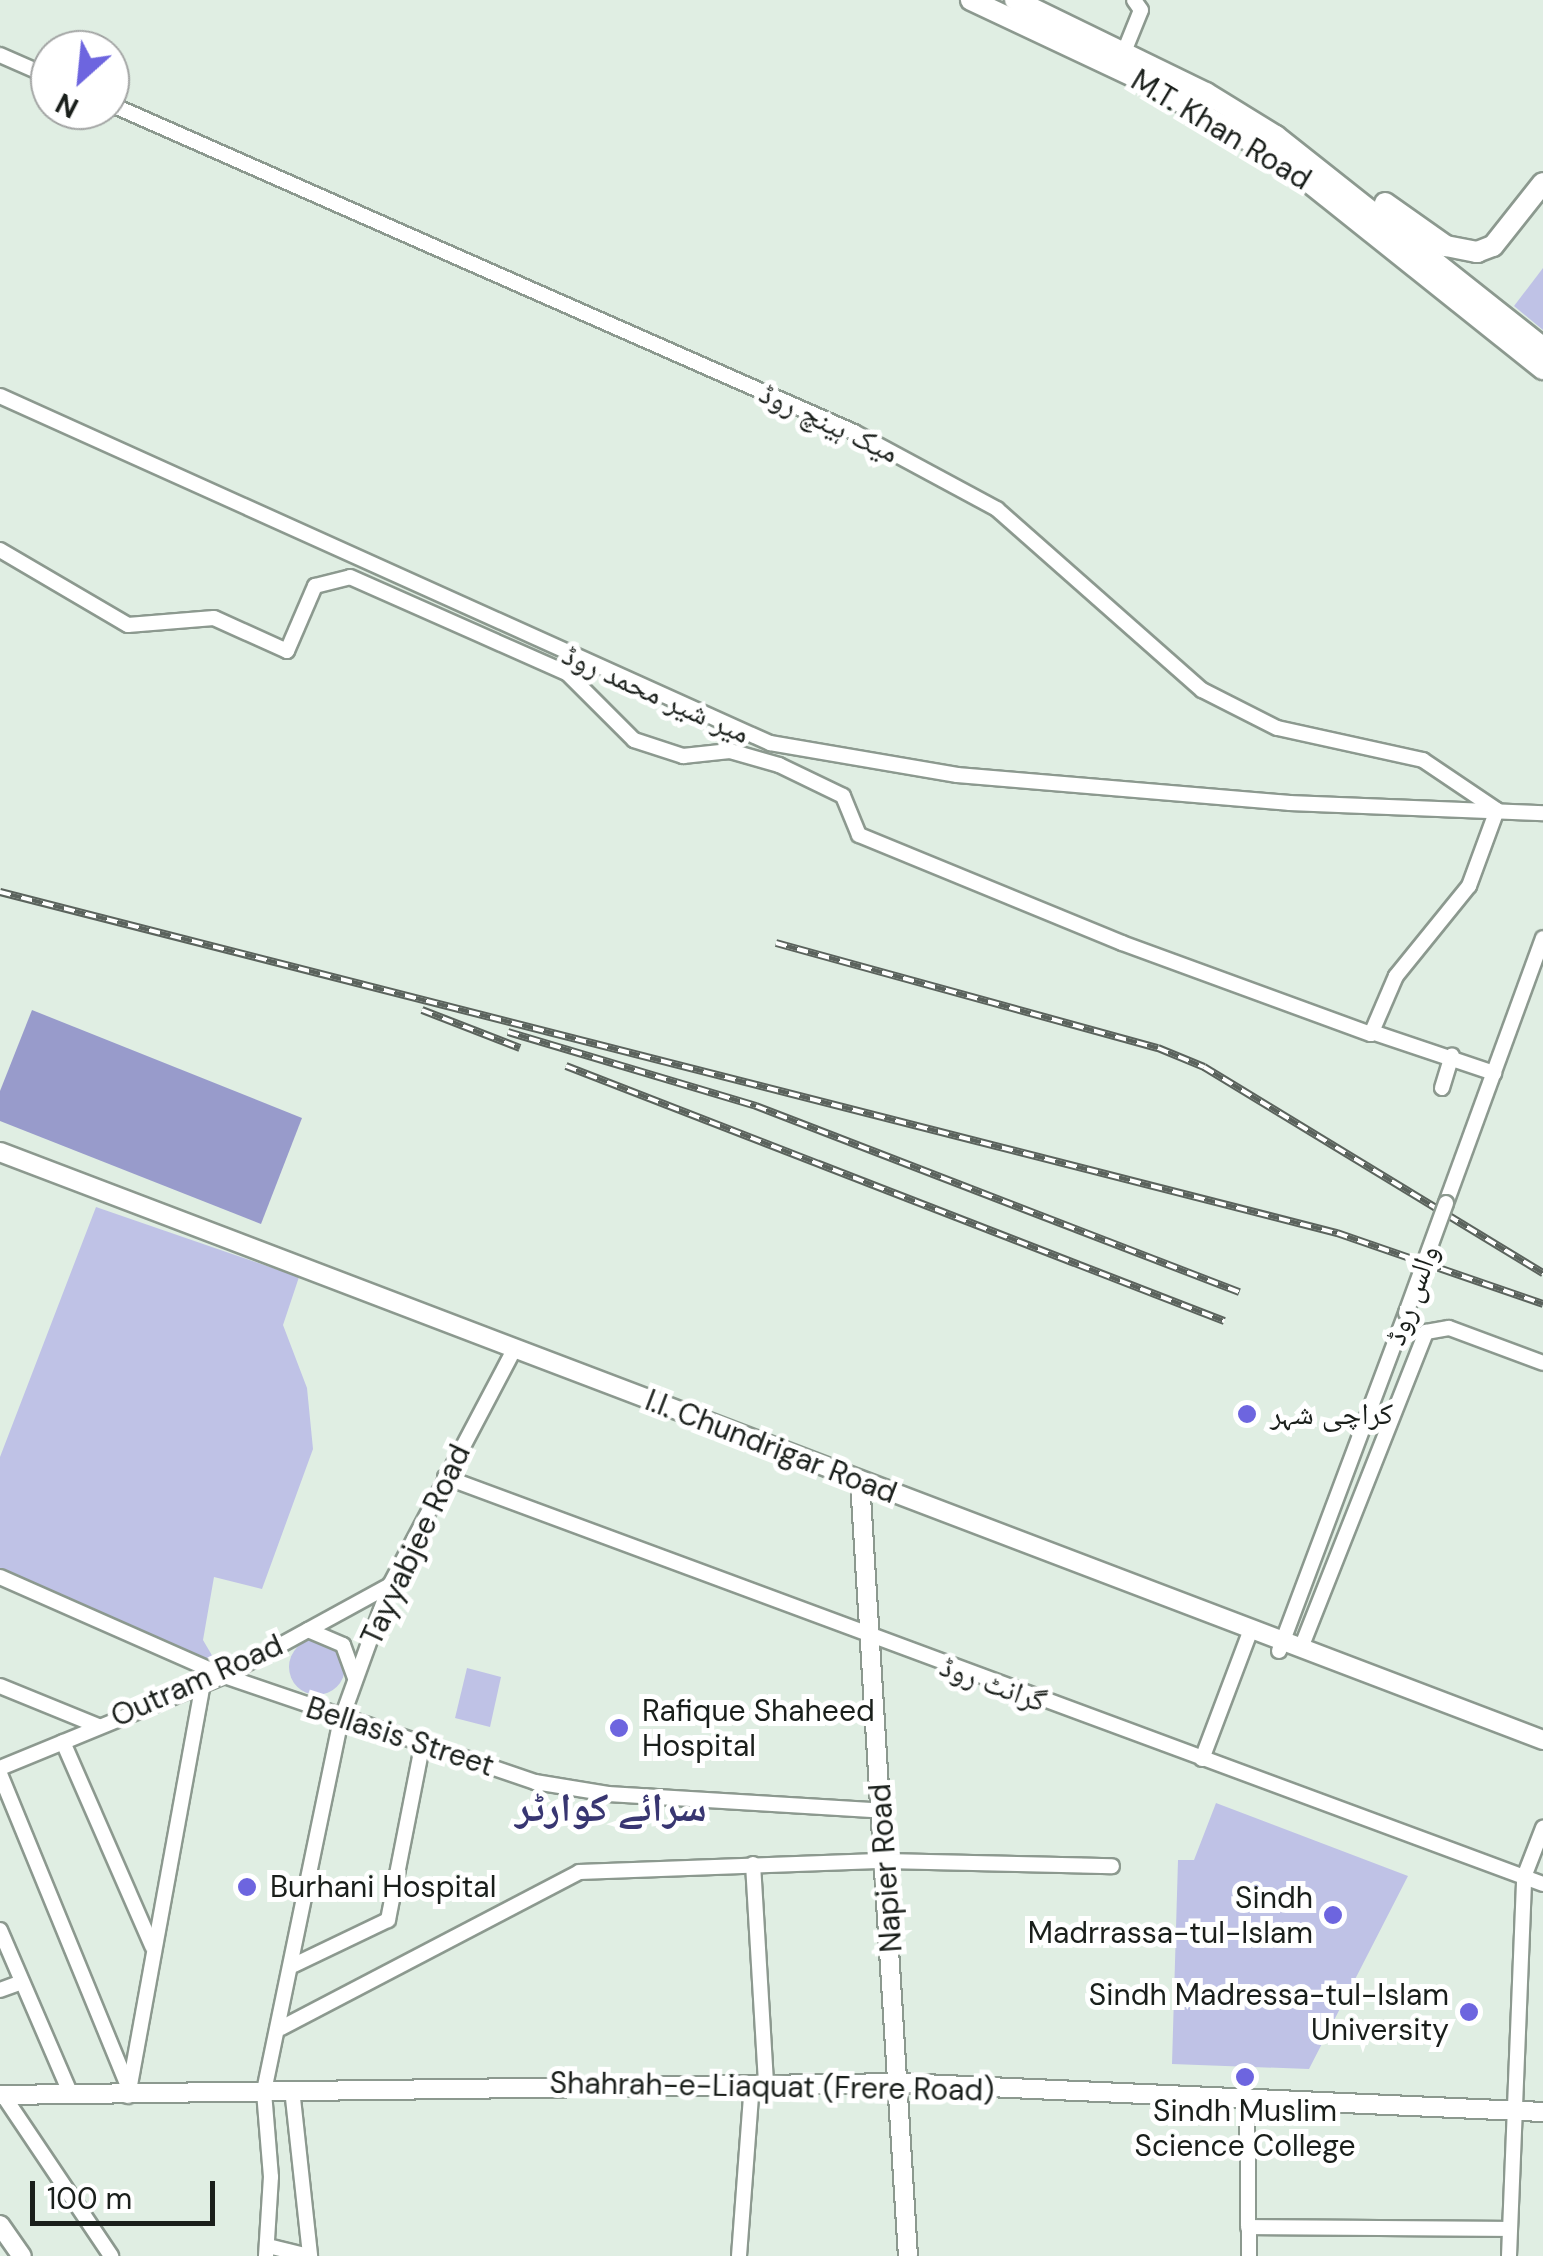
<!DOCTYPE html>
<html>
<head>
<meta charset="utf-8">
<style>
	body { margin:0 }
	#map { position:relative; width:1543px; height:2256px; overflow:hidden; background:#e0eee3; font-family:"DM Sans","Noto Naskh Arabic",sans-serif }
	div>[style] { position:absolute }
	.green>* { inset:0; background:#bfc2e6 }
	.round { border-radius:50% }
	.water>* { inset:0; background:#989bcb }
	.roads { filter:drop-shadow(2px 0 #8c998f) drop-shadow(-2px 0 #8c998f) drop-shadow(0 2px #8c998f) drop-shadow(0 -2px #8c998f) }
	.minor>* { height:14px; margin:-7px; padding:0 7px; transform-origin:7px; border-radius:7px; background:#fff }
	.major>* { height:18px; margin:-9px; padding:0 9px; transform-origin:9px; border-radius:9px; background:#fff }
	.highway>* { height:20px; margin:-10px; padding:0 10px; transform-origin:10px; border-radius:10px; background:#fff }
	.rail>* { height:8px; margin-top:-4px; transform-origin:0; background:repeating-linear-gradient(90deg,#fff 0 11px,#5b635d 0 22px); box-sizing:border-box; border-block:2px solid #5b635d }
	.bridges { filter:drop-shadow(2px 0 #8c998f) drop-shadow(-2px 0 #8c998f) drop-shadow(0 2px #8c998f) drop-shadow(0 -2px #8c998f) }
	.minor-bridge>* { height:14px; margin:-7px; padding:0 7px; transform-origin:7px; border-radius:7px; background:#fff }
	.dots>* { width:28px; height:28px; translate:-50% -50%; box-sizing:border-box; border:5px solid #fff; border-radius:50% }
	span { translate:-50% -50%; white-space:nowrap; text-align:center; line-height:1.15; -webkit-text-stroke:10px #fff; paint-order:stroke }
	.street-label { font-size:30px; color:#1a1f1b }
	.poi-label { font-size:30px; color:#1a1f1b }
	.left { translate:0 -50%; text-align:left }
	.right { translate:-100% -50%; text-align:right }
	.district-label { font-size:40px; color:#383671; font-weight:700 }
	.north { position:absolute; left:30px; top:30px; width:100px; height:100px; box-sizing:border-box; background:#fff; border:2px solid #a3a5a4; border-radius:50%; rotate:207deg; font-size:28px; font-weight:700; line-height:40px; text-align:center; color:#1a1f1b }
	.north::after { content:''; display:block; margin:auto; width:35px; height:45px; background:#6d65df; clip-path:polygon(50% 0,100% 100%,50% 72%,0 100%) }
	.scale { position:absolute; left:30px; top:2181px; width:185px; height:45px; box-sizing:border-box; border:5px solid #1a1f1b; border-top:0; padding-left:12px; font-size:30px; line-height:35px; white-space:nowrap; color:#1a1f1b; -webkit-text-stroke:8px #fff; paint-order:stroke }
</style>
</head>
<body>
<div id="map">
	<div class="green">
		<i style="clip-path:polygon(1543px 268px,1543px 330px,1514px 306px)"></i>
		<i style="clip-path:polygon(96px 1207px,299px 1277px,283px 1325px,307px 1388px,313px 1449px,262px 1589px,214px 1577px,203px 1640px,224px 1676px,0 1577px,0 1457px)"></i>
		<i class="round" style="left:289px;top:1639px;width:56px;height:56px"></i>
		<i style="clip-path:polygon(467px 1668px,501px 1677px,490px 1727px,455px 1718px)"></i>
		<i style="clip-path:polygon(1216px 1803px,1408px 1876px,1309px 2069px,1172px 2064px,1178px 1860px,1194px 1860px)"></i>
	</div>
	<div class="water">
		<i style="clip-path:polygon(32px 1010px,302px 1118px,261px 1224px,0 1121px,0 1091px)"></i>
	</div>
	<div class="roads">
		<div class="minor">
			<i style="left:1124px;top:52px;width:45px;rotate:-68deg"></i>
			<i style="left:1141px;top:10px;width:12px;rotate:-125deg"></i>
			<i style="left:0;top:55px;width:55px;rotate:23.7deg"></i>
			<i style="left:0;top:396px;width:845px;rotate:24.26deg"></i>
			<i style="left:770px;top:743px;width:190px;rotate:9.7deg"></i>
			<i style="left:957px;top:775px;width:334px;rotate:4.8deg"></i>
			<i style="left:1290px;top:803px;width:253px;rotate:2.3deg"></i>
			<i style="left:0;top:550px;width:148px;rotate:30.4deg"></i>
			<i style="left:128px;top:625px;width:86px;rotate:-4.7deg"></i>
			<i style="left:214px;top:618px;width:80px;rotate:24.3deg"></i>
			<i style="left:287px;top:651px;width:71px;rotate:-66.7deg"></i>
			<i style="left:315px;top:586px;width:36px;rotate:-14deg"></i>
			<i style="left:350px;top:577px;width:237px;rotate:23.9deg"></i>
			<i style="left:567px;top:673px;width:95px;rotate:45deg"></i>
			<i style="left:634px;top:740px;width:52px;rotate:18.1deg"></i>
			<i style="left:683px;top:756px;width:47px;rotate:-6.1deg"></i>
			<i style="left:730px;top:751px;width:51px;rotate:15.9deg"></i>
			<i style="left:779px;top:765px;width:71px;rotate:25.8deg"></i>
			<i style="left:843px;top:796px;width:42px;rotate:67.7deg"></i>
			<i style="left:859px;top:835px;width:284px;rotate:22.3deg"></i>
			<i style="left:1122px;top:943px;width:265px;rotate:20.1deg"></i>
			<i style="left:1371px;top:1034px;width:63px;rotate:-66.7deg"></i>
			<i style="left:1396px;top:976px;width:116px;rotate:-51deg"></i>
			<i style="left:1469px;top:886px;width:81px;rotate:-69.8deg"></i>
			<i style="left:1497px;top:810px;width:89px;rotate:-146deg"></i>
			<i style="left:1423px;top:760px;width:149px;rotate:-167.6deg"></i>
			<i style="left:1277px;top:728px;width:84px;rotate:-153.1deg"></i>
			<i style="left:1202px;top:690px;width:273px;rotate:-138.6deg"></i>
			<i style="left:997px;top:509px;width:162px;rotate:-151.7deg"></i>
			<i style="left:854px;top:432px;width:813px;rotate:-156.21deg"></i>
			<i style="left:1372px;top:1032px;width:129px;rotate:18.6deg"></i>
			<i style="left:1442px;top:1088px;width:34px;rotate:-73deg"></i>
			<i style="left:1446px;top:1203px;width:282px;rotate:-69.9deg"></i>
			<i style="left:445px;top:1477px;width:1171px;rotate:20.34deg"></i>
			<i style="left:0;top:1577px;width:245px;rotate:23.8deg"></i>
			<i style="left:224px;top:1676px;width:329px;rotate:18.8deg"></i>
			<i style="left:535px;top:1782px;width:74px;rotate:9.3deg"></i>
			<i style="left:608px;top:1794px;width:276px;rotate:3.5deg"></i>
			<i style="left:308px;top:1630px;width:38px;rotate:23deg"></i>
			<i style="left:343px;top:1645px;width:35px;rotate:70deg"></i>
			<i style="left:1301px;top:1648px;width:340px;rotate:-68.4deg"></i>
			<i style="left:1426px;top:1332px;width:23px;rotate:-10deg"></i>
			<i style="left:1449px;top:1328px;width:100px;rotate:20.4deg"></i>
			<i style="left:1279px;top:1651px;width:361px;rotate:-69.4deg"></i>
			<i style="left:0;top:1686px;width:106px;rotate:22.2deg"></i>
			<i style="left:63px;top:1742px;width:223px;rotate:66.4deg"></i>
			<i style="left:1202px;top:1759px;width:139px;rotate:-69.3deg"></i>
			<i style="left:0;top:1768px;width:242px;rotate:-22.3deg"></i>
			<i style="left:224px;top:1676px;width:189px;rotate:-28.7deg"></i>
			<i style="left:0;top:1774px;width:340px;rotate:67.7deg"></i>
			<i style="left:753px;top:1864px;width:219px;rotate:86.6deg"></i>
			<i style="left:0;top:1930px;width:180px;rotate:66.7deg"></i>
			<i style="left:294px;top:1965px;width:104px;rotate:-25.6deg"></i>
			<i style="left:388px;top:1920px;width:176px;rotate:-78.9deg"></i>
			<i style="left:0;top:1990px;width:23px;rotate:-20deg"></i>
			<i style="left:281px;top:2028px;width:336px;rotate:-27.6deg"></i>
			<i style="left:579px;top:1872px;width:306px;rotate:-2.1deg"></i>
			<i style="left:885px;top:1861px;width:227px;rotate:1.3deg"></i>
			<i style="left:292px;top:2089px;width:168px;rotate:83.8deg"></i>
			<i style="left:3px;top:2095px;width:194px;rotate:56.1deg"></i>
			<i style="left:128px;top:2096px;width:418px;rotate:-79.7deg"></i>
			<i style="left:1247px;top:2102px;width:154px;rotate:89.3deg"></i>
			<i style="left:1248px;top:2227px;width:262px;rotate:0.4deg"></i>
			<i style="left:268px;top:2246px;width:42px;rotate:13.7deg"></i>
			<i style="left:266px;top:2256px;width:79px;rotate:-86.4deg"></i>
			<i style="left:271px;top:2177px;width:86px;rotate:-94.7deg"></i>
			<i style="left:264px;top:2091px;width:379px;rotate:-78.3deg"></i>
			<i style="left:341px;top:1720px;width:144px;rotate:-70.1deg"></i>
			<i style="left:390px;top:1585px;width:258px;rotate:-62.2deg"></i>
			<i style="left:739px;top:2256px;width:172px;rotate:-85.7deg"></i>
			<i style="left:1509px;top:2256px;width:379px;rotate:-87.7deg"></i>
			<i style="left:1524px;top:1877px;width:53px;rotate:-68.8deg"></i>
		</div>
		<div class="major">
			<i style="left:0;top:1152px;width:1651px;rotate:20.86deg"></i>
			<i style="left:860px;top:1481px;width:776px;rotate:86.46deg"></i>
			<i style="left:0;top:2095px;width:900px;rotate:-0.76deg"></i>
			<i style="left:900px;top:2083px;width:644px;rotate:2.58deg"></i>
			<i style="left:0;top:2225px;width:38px;rotate:55deg"></i>
		</div>
		<div class="highway">
			<i style="left:971px;top:0;width:195px;rotate:25.2deg"></i>
			<i style="left:1147px;top:83px;width:148px;rotate:29.5deg"></i>
			<i style="left:1276px;top:156px;width:342px;rotate:38.6deg"></i>
			<i style="left:1015px;top:0;width:212px;rotate:26deg"></i>
			<i style="left:1206px;top:93px;width:82px;rotate:31.6deg"></i>
			<i style="left:1276px;top:136px;width:341px;rotate:38.4deg"></i>
			<i style="left:1385px;top:203px;width:75px;rotate:35.2deg"></i>
			<i style="left:1446px;top:246px;width:32px;rotate:11deg"></i>
			<i style="left:1477px;top:252px;width:17px;rotate:-21deg"></i>
			<i style="left:1493px;top:246px;width:80px;rotate:-51.6deg"></i>
		</div>
	</div>
	<div class="rail">
		<i style="left:0;top:892px;width:1380px;rotate:14.31deg"></i>
		<i style="left:1337px;top:1233px;width:218px;rotate:19deg"></i>
		<i style="left:776px;top:943px;width:396px;rotate:15.4deg"></i>
		<i style="left:1158px;top:1048px;width:50px;rotate:22.4deg"></i>
		<i style="left:1204px;top:1067px;width:397px;rotate:31.3deg"></i>
		<i style="left:422px;top:1010px;width:105px;rotate:21.2deg"></i>
		<i style="left:508px;top:1032px;width:259px;rotate:16.6deg"></i>
		<i style="left:756px;top:1106px;width:518px;rotate:21.06deg"></i>
		<i style="left:566px;top:1066px;width:706px;rotate:21.18deg"></i>
	</div>
	<div class="bridges">
		<div class="minor-bridge">
			<i style="left:1406px;top:1313px;width:117px;rotate:-70deg"></i>
		</div>
	</div>
	<div class="dots">
		<i style="left:1247px;top:1414px;background:#6d65df"></i>
		<i style="left:619px;top:1728px;background:#6d65df"></i>
		<i style="left:247px;top:1887px;background:#6d65df"></i>
		<i style="left:1333px;top:1915px;background:#6d65df"></i>
		<i style="left:1469px;top:2012px;background:#6d65df"></i>
		<i style="left:1245px;top:2077px;background:#6d65df"></i>
	</div>
	<div class="street-label">
		<span style="left:1221px;top:130px;rotate:31deg">M.T. Khan Road</span>
		<span style="left:829px;top:423px;rotate:25deg">میک ہینچ روڈ</span>
		<span style="left:656px;top:694px;rotate:24deg">میر شیر محمد روڈ</span>
		<span style="left:1412px;top:1295px;rotate:-70deg">والس روڈ</span>
		<span style="left:771px;top:1447px;rotate:21deg">I.I. Chundrigar Road</span>
		<span style="left:416px;top:1545px;rotate:-65deg">Tayyabjee Road</span>
		<span style="left:197px;top:1681px;rotate:-24deg">Outram Road</span>
		<span style="left:993px;top:1684px;rotate:20deg">گرانٹ روڈ</span>
		<span style="left:400px;top:1737px;rotate:18deg">Bellasis Street</span>
		<span style="left:886px;top:1868px;rotate:-94deg">Napier Road</span>
		<span style="left:772px;top:2087px;rotate:1deg">Shahrah-e-Liaquat (Frere Road)</span>
	</div>
	<div class="poi-label">
		<span class="left" style="left:1270px;top:1414px">کراچی شہر</span>
		<span class="left" style="left:642px;top:1728px">Rafique Shaheed<br>Hospital</span>
		<span class="left" style="left:270px;top:1887px">Burhani Hospital</span>
		<span class="right" style="left:1313px;top:1915px">Sindh<br>Madrrassa-tul-Islam</span>
		<span class="right" style="left:1449px;top:2012px">Sindh Madressa-tul-Islam<br>University</span>
		<span style="left:1245px;top:2128px">Sindh Muslim<br>Science College</span>
	</div>
	<div class="district-label">
		<span style="left:611px;top:1807px">سرائے کوارٹر</span>
	</div>
	<div class="north">N</div>
	<div class="scale">100 m</div>
</div>
</body>
</html>
